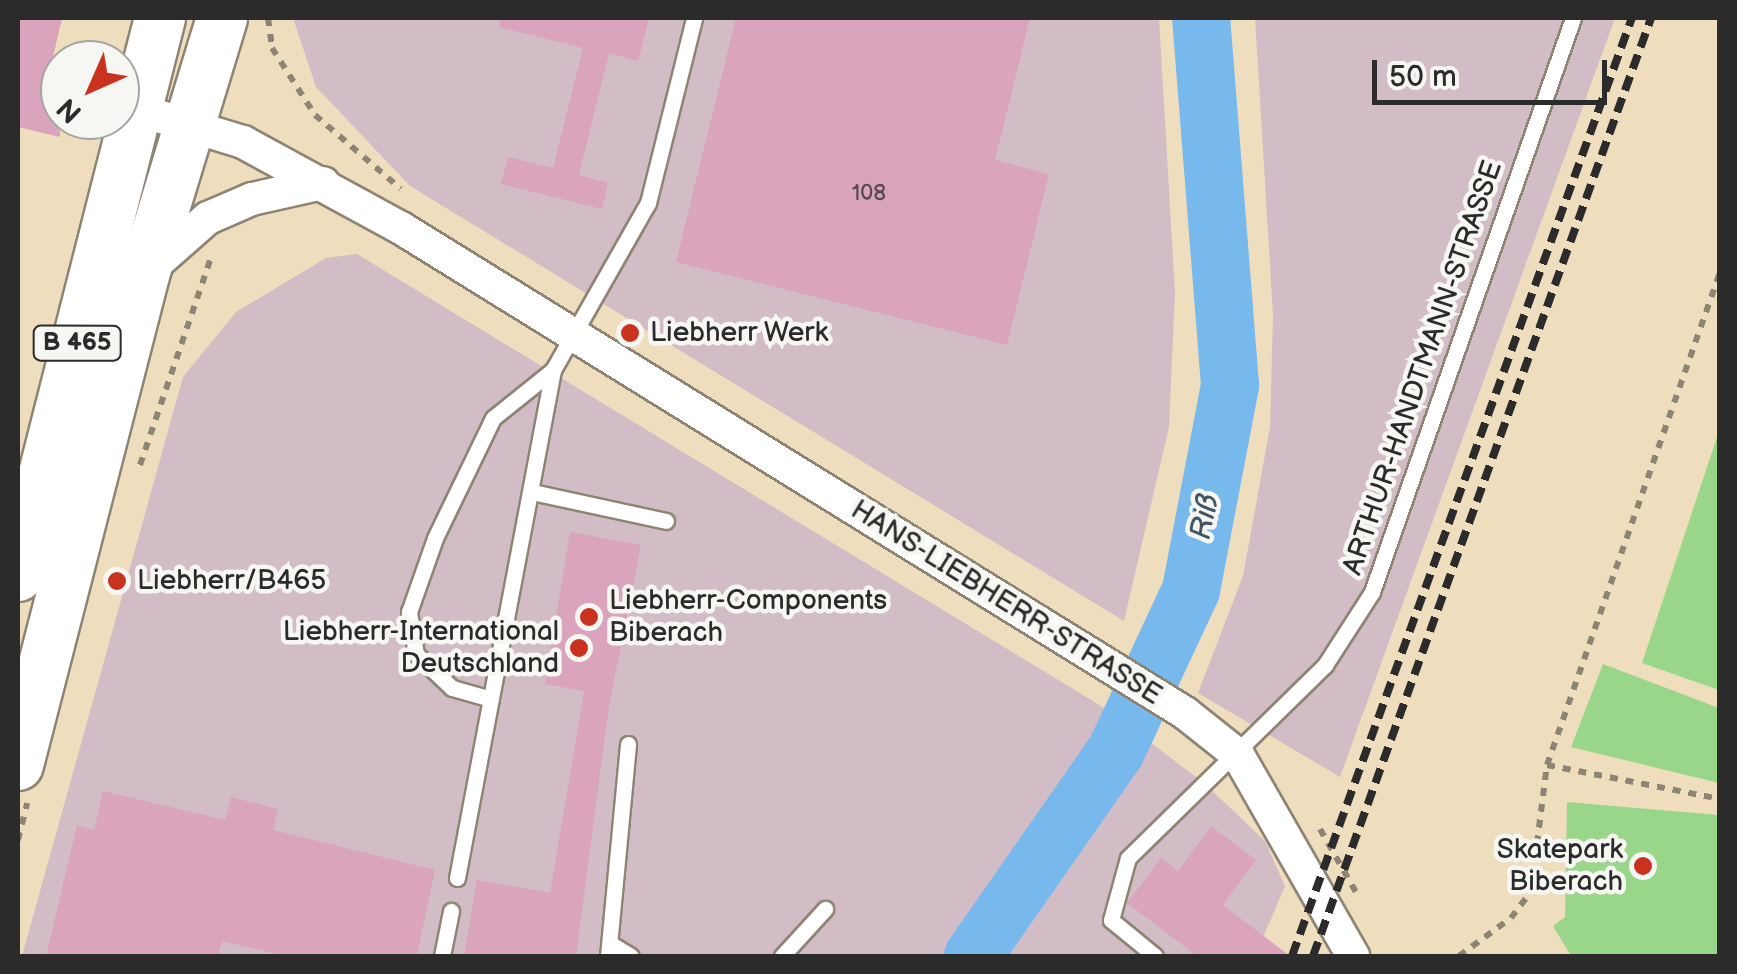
<!DOCTYPE html>
<html>
<head>
<meta charset="utf-8">
<style>
	body { margin:0 }
	#map { position:relative; width:1737px; height:974px; overflow:hidden; background:#efdebe; font-family:"Balsamiq Sans",sans-serif }
	div>[style] { position:absolute }
	.industrial>* { inset:0; background:#d2bdc6 }
	.green>* { inset:0; background:#9ad68a }
	.river>* { height:58px; margin:-29px; padding:0 29px; transform-origin:29px; border-radius:29px; background:#78b9ed }
	.building>* { inset:0; background:#d9a4bc }
	.path>* { height:6px; margin-top:-3px; transform-origin:0; background:repeating-linear-gradient(90deg,#8d8474 0 8px,transparent 0 16px) }
	.roads { filter:drop-shadow(2px 0 #8d8474) drop-shadow(-2px 0 #8d8474) drop-shadow(0 2px #8d8474) drop-shadow(0 -2px #8d8474) }
	.service>* { height:15px; margin:-7.5px; padding:0 7.5px; transform-origin:7.5px; border-radius:7.5px; background:#fff }
	.minor>* { height:32px; margin:-16px; padding:0 16px; transform-origin:16px; border-radius:16px; background:#fff }
	.primary>* { height:50px; margin:-25px; padding:0 25px; transform-origin:25px; border-radius:25px; background:#fff }
	.rail>* { height:8px; margin-top:-4px; transform-origin:0; background:repeating-linear-gradient(90deg,#2b2b2b 0 15px,transparent 0 23px) }
	.dots>* { width:28px; height:28px; translate:-50% -50%; box-sizing:border-box; border:5px solid #f6f6f2; border-radius:50% }
	span { translate:-50% -50%; white-space:nowrap; text-align:center; line-height:1.15; -webkit-text-stroke:9px #f6f6f2; paint-order:stroke }
	.number-label { font-size:22px; color:#56494f }
	.number-label span { -webkit-text-stroke-width:0 }
	.shield-label span { padding:2px 8px; background:#f6f6f2; border:2px solid; border-radius:8px; -webkit-text-stroke-width:0 }
	.shield-label { font-size:25px; color:#2b2b2b; font-weight:700 }
	.poi-label { font-size:28px; color:#2b2b2b }
	.left { translate:0 -50%; text-align:left }
	.right { translate:-100% -50%; text-align:right }
	.street-label { font-size:28px; color:#2b2b2b }
	.water-label { font-size:30px; color:#425665; font-style:italic }
	.frame { position:absolute; inset:0; border:20px solid #2b2b2b; pointer-events:none }
	.north { position:absolute; left:40px; top:40px; width:100px; height:100px; box-sizing:border-box; background:#f6f6f2; border:2px solid #a5a5a2; border-radius:50%; rotate:225deg; font-size:28px; font-weight:700; line-height:40px; text-align:center; color:#2b2b2b }
	.north::after { content:''; display:block; margin:auto; width:35px; height:45px; background:#c8321e; clip-path:polygon(50% 0,100% 100%,50% 72%,0 100%) }
	.scale { position:absolute; left:1372px; top:60px; width:235px; height:45px; box-sizing:border-box; border:5px solid #2b2b2b; border-top:0; padding-left:12px; font-size:30px; line-height:35px; white-space:nowrap; color:#2b2b2b; -webkit-text-stroke:8px #f6f6f2; paint-order:stroke }
</style>
</head>
<body>
<div id="map">
	<div class="industrial">
		<i style="clip-path:polygon(293px 18px,1159px 18px,1175px 292px,1169px 427px,1124px 621px,410px 186px,316px 87px)"></i>
		<i style="clip-path:polygon(1255px 18px,1615px 18px,1340px 777px,1198px 693px,1243px 576px,1270px 427px,1273px 315px)"></i>
		<i style="clip-path:polygon(357px 254px,1106px 709px,1204px 783px,1265px 841px,1285px 886px,1255px 956px,22px 956px,183px 377px,236px 312px,326px 258px)"></i>
	</div>
	<div class="green">
		<i style="clip-path:polygon(1719px 431px,1720px 690px,1719px 690px,1642px 663px)"></i>
		<i style="clip-path:polygon(1603px 664px,1719px 708px,1719px 783px,1571px 747px)"></i>
		<i style="clip-path:polygon(1567px 802px,1719px 815px,1719px 956px,1571px 956px,1553px 926px,1565px 917px)"></i>
	</div>
	<div class="river">
		<i style="left:973px;top:956px;width:250px;rotate:-55.1deg"></i>
		<i style="left:1116px;top:751px;width:178px;rotate:-65deg"></i>
		<i style="left:1191px;top:590px;width:209px;rotate:-79.2deg"></i>
		<i style="left:1230px;top:385px;width:368px;rotate:-94.5deg"></i>
	</div>
	<div class="building">
		<i style="clip-path:polygon(18px 18px,62px 18px,45px 92px,60px 95px,60px 137px,18px 127px)"></i>
		<i style="clip-path:polygon(500px 18px,649px 18px,638px 61px,609px 53px,579px 175px,608px 183px,602px 209px,501px 184px,508px 157px,553px 168px,583px 48px,499px 27px)"></i>
		<i style="clip-path:polygon(736px 18px,1030px 18px,995px 160px,1049px 174px,1007px 345px,676px 262px)"></i>
		<i style="clip-path:polygon(570px 532px,641px 545px,609px 706px,576px 956px,464px 956px,477px 880px,550px 893px,584px 691px,545px 684px)"></i>
		<i style="clip-path:polygon(103px 791px,225px 820px,231px 797px,278px 809px,273px 830px,435px 870px,417px 956px,286px 956px,222px 941px,218px 956px,46px 956px,77px 825px,94px 830px)"></i>
		<i style="clip-path:polygon(1211px 826px,1256px 860px,1223px 905px,1290px 956px,1197px 956px,1127px 903px,1161px 858px,1178px 871px)"></i>
	</div>
	<div class="path">
		<i style="left:268px;top:18px;width:30px;rotate:82deg"></i>
		<i style="left:272px;top:48px;width:80px;rotate:57.3deg"></i>
		<i style="left:315px;top:115px;width:113px;rotate:40.7deg"></i>
		<i style="left:140px;top:465px;width:217px;rotate:-71.1deg"></i>
		<i style="left:1547px;top:765px;width:176px;rotate:11.1deg"></i>
		<i style="left:1320px;top:829px;width:73px;rotate:60.3deg"></i>
		<i style="left:18px;top:840px;width:38px;rotate:-76deg"></i>
		<i style="left:1459px;top:956px;width:64px;rotate:-36.2deg"></i>
		<i style="left:1511px;top:918px;width:34px;rotate:-53deg"></i>
		<i style="left:1531px;top:891px;width:127px;rotate:-82.8deg"></i>
		<i style="left:1547px;top:765px;width:522px;rotate:-70.66deg"></i>
	</div>
	<div class="roads">
		<div class="service">
			<i style="left:532px;top:492px;width:137px;rotate:12.2deg"></i>
			<i style="left:491px;top:699px;width:41px;rotate:-164.2deg"></i>
			<i style="left:452px;top:688px;width:50px;rotate:-136.6deg"></i>
			<i style="left:416px;top:654px;width:43px;rotate:-99.5deg"></i>
			<i style="left:409px;top:612px;width:78px;rotate:-70.6deg"></i>
			<i style="left:435px;top:538px;width:133px;rotate:-64.2deg"></i>
			<i style="left:493px;top:418px;width:77px;rotate:-38.7deg"></i>
			<i style="left:457px;top:878px;width:517px;rotate:-79.3deg"></i>
			<i style="left:553px;top:370px;width:192px;rotate:-60.4deg"></i>
			<i style="left:648px;top:203px;width:191px;rotate:-76deg"></i>
			<i style="left:611px;top:944px;width:23px;rotate:31deg"></i>
			<i style="left:442px;top:956px;width:46px;rotate:-78.7deg"></i>
			<i style="left:608px;top:956px;width:213px;rotate:-84.6deg"></i>
			<i style="left:782px;top:956px;width:64px;rotate:-47.5deg"></i>
			<i style="left:1155px;top:956px;width:57px;rotate:-140.7deg"></i>
			<i style="left:1111px;top:920px;width:64px;rotate:-74.7deg"></i>
			<i style="left:1128px;top:858px;width:276px;rotate:-44.4deg"></i>
			<i style="left:1325px;top:665px;width:87px;rotate:-57.2deg"></i>
			<i style="left:1372px;top:592px;width:608px;rotate:-70.7deg"></i>
		</div>
		<div class="minor">
			<i style="left:135px;top:109px;width:113px;rotate:17deg"></i>
			<i style="left:243px;top:142px;width:180px;rotate:28.6deg"></i>
			<i style="left:401px;top:228px;width:922px;rotate:31.74deg"></i>
			<i style="left:1185px;top:713px;width:68px;rotate:38.4deg"></i>
			<i style="left:1238px;top:755px;width:232px;rotate:60.2deg"></i>
			<i style="left:151px;top:268px;width:76px;rotate:-41.3deg"></i>
			<i style="left:208px;top:218px;width:48px;rotate:-23.4deg"></i>
			<i style="left:252px;top:199px;width:73px;rotate:-12.7deg"></i>
		</div>
		<div class="primary">
			<i style="left:18px;top:576px;width:576px;rotate:-75.72deg"></i>
			<i style="left:18px;top:765px;width:506px;rotate:-75.58deg"></i>
			<i style="left:144px;top:275px;width:269px;rotate:-73.1deg"></i>
		</div>
	</div>
	<div class="rail">
		<i style="left:1292px;top:956px;width:998px;rotate:-70.08deg"></i>
		<i style="left:1313px;top:956px;width:997px;rotate:-70.18deg"></i>
	</div>
	<div class="dots">
		<i style="left:630px;top:333px;background:#c8321e"></i>
		<i style="left:117px;top:581px;background:#c8321e"></i>
		<i style="left:589px;top:617px;background:#c8321e"></i>
		<i style="left:579px;top:648px;background:#c8321e"></i>
		<i style="left:1643px;top:866px;background:#c8321e"></i>
	</div>
	<div class="number-label">
		<span style="left:869px;top:194px">108</span>
	</div>
	<div class="shield-label">
		<span style="left:77px;top:343px">B 465</span>
	</div>
	<div class="poi-label">
		<span class="left" style="left:650px;top:333px">Liebherr Werk</span>
		<span class="left" style="left:137px;top:581px">Liebherr/B465</span>
		<span class="left" style="left:609px;top:617px">Liebherr-Components<br>Biberach</span>
		<span class="right" style="left:559px;top:648px">Liebherr-International<br>Deutschland</span>
		<span class="right" style="left:1623px;top:866px">Skatepark<br>Biberach</span>
	</div>
	<div class="street-label">
		<span style="left:1423px;top:368px;rotate:-71deg">ARTHUR-HANDTMANN-STRASSE</span>
		<span style="left:1006px;top:603px;rotate:32deg">HANS-LIEBHERR-STRASSE</span>
	</div>
	<div class="water-label">
		<span style="left:1205px;top:517px;rotate:-79deg">Riß</span>
	</div>
	<div class="frame"></div>
	<div class="north">N</div>
	<div class="scale">50 m</div>
</div>
</body>
</html>
